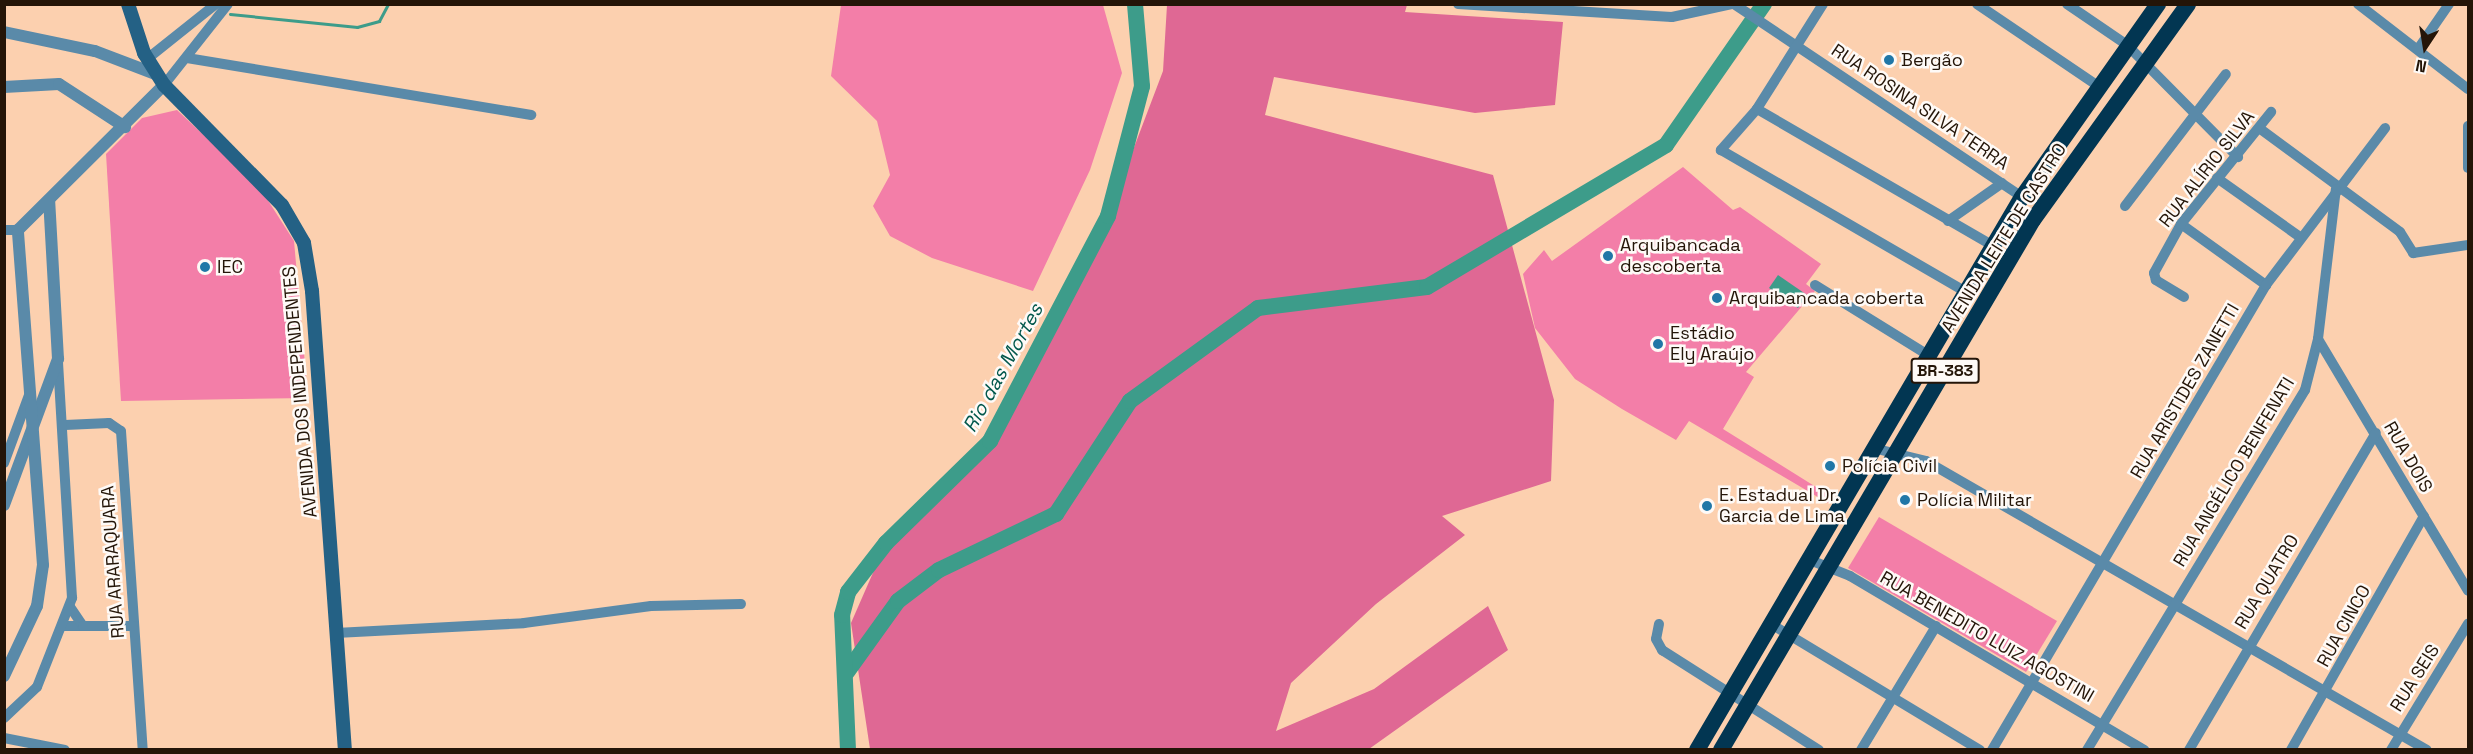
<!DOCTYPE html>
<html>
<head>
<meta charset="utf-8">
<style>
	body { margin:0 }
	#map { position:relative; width:2473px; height:754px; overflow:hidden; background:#fcd0af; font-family:"Space Grotesk",sans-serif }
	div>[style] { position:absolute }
	.green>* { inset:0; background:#f37ea8 }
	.forest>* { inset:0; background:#df6894 }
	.water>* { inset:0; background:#3d9c8a }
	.stream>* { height:3px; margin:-1.5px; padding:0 1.5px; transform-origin:1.5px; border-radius:1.5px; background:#3d9c8a }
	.river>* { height:16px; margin:-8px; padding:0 8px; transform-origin:8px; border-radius:8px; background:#3d9c8a }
	.minor>* { height:10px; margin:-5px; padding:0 5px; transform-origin:5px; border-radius:5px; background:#5a8aa9 }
	.tertiary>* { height:12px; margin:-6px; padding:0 6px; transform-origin:6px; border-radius:6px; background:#5a8aa9 }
	.secondary>* { height:14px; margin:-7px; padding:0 7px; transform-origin:7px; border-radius:7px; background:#246185 }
	.trunk>* { height:16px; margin:-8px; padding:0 8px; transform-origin:8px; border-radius:8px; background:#023652 }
	.dots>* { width:16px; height:16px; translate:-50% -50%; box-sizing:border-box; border:3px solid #fefaf7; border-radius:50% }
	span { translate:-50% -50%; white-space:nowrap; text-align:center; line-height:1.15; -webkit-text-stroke:5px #fefaf7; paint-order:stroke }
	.shield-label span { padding:2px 4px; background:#fefaf7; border:2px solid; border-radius:4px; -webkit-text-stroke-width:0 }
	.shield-label { font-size:16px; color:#241508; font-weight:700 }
	.poi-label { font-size:18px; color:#241508 }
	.left { translate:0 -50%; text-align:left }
	.street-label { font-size:18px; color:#241508 }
	.water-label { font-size:20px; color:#02574b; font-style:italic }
	.frame { position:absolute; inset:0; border:6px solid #241508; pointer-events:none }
	.north { position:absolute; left:2395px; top:18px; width:60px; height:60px; -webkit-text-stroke:4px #fefaf7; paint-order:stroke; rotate:192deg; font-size:16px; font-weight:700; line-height:24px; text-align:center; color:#241508 }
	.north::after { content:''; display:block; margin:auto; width:21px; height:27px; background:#241508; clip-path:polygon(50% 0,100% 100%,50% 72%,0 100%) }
</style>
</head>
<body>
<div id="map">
	<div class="green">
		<i style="clip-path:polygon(841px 5px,1103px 5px,1122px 73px,1090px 170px,1033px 291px,932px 258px,890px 236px,873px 206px,890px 175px,877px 121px,831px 76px)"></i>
		<i style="clip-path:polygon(177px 110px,260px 188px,294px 241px,308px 398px,121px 401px,106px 154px,142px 118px)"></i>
		<i style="clip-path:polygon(1683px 167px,1733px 210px,1740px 207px,1821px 264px,1806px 284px,1815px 291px,1746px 372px,1754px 377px,1723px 429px,1832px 497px,1828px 503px,1689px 421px,1676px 440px,1622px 409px,1575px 379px,1535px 328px,1523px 274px,1544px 250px,1552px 261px)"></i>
		<i style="clip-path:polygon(1879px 517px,2057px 621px,2026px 672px,1848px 568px)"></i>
	</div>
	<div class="forest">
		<i style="clip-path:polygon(1407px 5px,1405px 12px,1563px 22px,1555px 105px,1475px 113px,1274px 77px,1265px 115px,1493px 175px,1554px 400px,1551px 481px,1442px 516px,1465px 535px,1376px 604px,1291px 683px,1276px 731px,1374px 689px,1488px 606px,1508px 650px,1369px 749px,870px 749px,851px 623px,886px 543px,990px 441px,1108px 216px,1163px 71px,1167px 5px)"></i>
	</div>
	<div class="water">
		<i style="clip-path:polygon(1778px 275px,1807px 295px,1798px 308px,1769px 288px)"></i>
	</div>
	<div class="stream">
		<i style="left:230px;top:14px;width:128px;rotate:5.8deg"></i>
		<i style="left:357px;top:27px;width:23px;rotate:-15deg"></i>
		<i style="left:379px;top:21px;width:19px;rotate:-62deg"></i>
	</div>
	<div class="river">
		<i style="left:847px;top:672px;width:87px;rotate:-54.3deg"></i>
		<i style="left:898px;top:601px;width:51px;rotate:-37.1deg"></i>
		<i style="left:939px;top:570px;width:130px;rotate:-25.6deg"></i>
		<i style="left:1056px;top:514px;width:135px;rotate:-56.8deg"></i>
		<i style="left:1130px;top:401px;width:158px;rotate:-36deg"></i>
		<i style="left:1258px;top:308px;width:170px;rotate:-7.1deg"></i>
		<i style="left:1427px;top:287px;width:278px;rotate:-30.7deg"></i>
		<i style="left:1666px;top:145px;width:172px;rotate:-55.2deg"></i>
		<i style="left:848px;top:750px;width:135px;rotate:-92.5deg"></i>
		<i style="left:842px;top:615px;width:24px;rotate:-75deg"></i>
		<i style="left:848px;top:592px;width:62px;rotate:-52.2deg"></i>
		<i style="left:886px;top:543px;width:146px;rotate:-44.4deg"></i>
		<i style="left:990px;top:441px;width:254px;rotate:-62.3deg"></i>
		<i style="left:1108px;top:216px;width:134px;rotate:-75.3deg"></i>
		<i style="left:1142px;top:86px;width:82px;rotate:-94.9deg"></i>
	</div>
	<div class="minor">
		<i style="left:1458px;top:4px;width:214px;rotate:3.5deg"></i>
		<i style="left:1672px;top:17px;width:61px;rotate:-12.2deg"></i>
		<i style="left:1734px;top:4px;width:347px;rotate:33.8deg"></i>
		<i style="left:1823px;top:4px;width:124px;rotate:122.2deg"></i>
		<i style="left:1757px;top:109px;width:55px;rotate:131.3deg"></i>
		<i style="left:1721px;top:150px;width:283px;rotate:30.1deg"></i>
		<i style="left:1977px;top:4px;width:146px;rotate:34.1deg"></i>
		<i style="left:2067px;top:4px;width:73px;rotate:34.3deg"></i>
		<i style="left:2127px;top:45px;width:158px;rotate:45.3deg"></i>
		<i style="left:2358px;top:4px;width:139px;rotate:37.7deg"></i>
		<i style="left:2418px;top:49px;width:55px;rotate:-55.4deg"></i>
		<i style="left:187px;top:58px;width:349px;rotate:9.4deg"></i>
		<i style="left:147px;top:59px;width:88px;rotate:-38.6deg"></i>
		<i style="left:164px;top:85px;width:103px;rotate:-51.7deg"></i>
		<i style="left:1757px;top:109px;width:273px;rotate:30.1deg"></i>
		<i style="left:2468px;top:126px;width:42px;rotate:90deg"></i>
		<i style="left:2259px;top:128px;width:175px;rotate:36.4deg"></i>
		<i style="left:2400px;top:232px;width:25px;rotate:58deg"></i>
		<i style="left:2413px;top:253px;width:56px;rotate:-8.3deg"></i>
		<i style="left:2217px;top:178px;width:102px;rotate:35.4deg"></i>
		<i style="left:2125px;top:206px;width:166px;rotate:-52.6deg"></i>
		<i style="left:1948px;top:221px;width:66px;rotate:-35.1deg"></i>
		<i style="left:2181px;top:224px;width:105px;rotate:35.7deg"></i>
		<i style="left:4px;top:230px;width:14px"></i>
		<i style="left:1815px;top:285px;width:133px;rotate:31.8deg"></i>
		<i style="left:2184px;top:297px;width:33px;rotate:-149deg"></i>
		<i style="left:2156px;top:280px;width:7px;rotate:-106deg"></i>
		<i style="left:2154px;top:273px;width:56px;rotate:-61.1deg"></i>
		<i style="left:2181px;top:224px;width:144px;rotate:-51.2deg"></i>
		<i style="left:2318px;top:339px;width:293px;rotate:59.2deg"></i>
		<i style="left:65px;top:425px;width:44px;rotate:-2.6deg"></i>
		<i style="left:109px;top:423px;width:14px;rotate:34deg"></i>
		<i style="left:121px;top:431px;width:320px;rotate:86.1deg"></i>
		<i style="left:1873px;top:448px;width:55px;rotate:13.8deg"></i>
		<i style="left:1926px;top:461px;width:578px;rotate:29.98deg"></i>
		<i style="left:4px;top:463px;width:72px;rotate:-69.8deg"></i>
		<i style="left:1810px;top:560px;width:43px;rotate:21.8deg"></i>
		<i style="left:1850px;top:576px;width:342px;rotate:30.6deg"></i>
		<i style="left:1659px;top:624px;width:15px;rotate:101deg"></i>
		<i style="left:1656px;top:639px;width:13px;rotate:61deg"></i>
		<i style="left:1662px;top:650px;width:186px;rotate:32.5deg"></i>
		<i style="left:1771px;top:624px;width:244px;rotate:31.1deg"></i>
		<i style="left:62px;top:626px;width:21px"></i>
		<i style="left:83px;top:626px;width:23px;rotate:-124deg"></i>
		<i style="left:83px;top:626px;width:50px"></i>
		<i style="left:336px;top:633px;width:188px;rotate:-3deg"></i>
		<i style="left:524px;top:623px;width:128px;rotate:-7.6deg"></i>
		<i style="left:651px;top:606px;width:90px;rotate:-1.3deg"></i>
		<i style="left:4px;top:718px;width:45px;rotate:-43.2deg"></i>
		<i style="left:37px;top:687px;width:96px;rotate:-68.5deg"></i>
		<i style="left:72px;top:598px;width:239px;rotate:-93.4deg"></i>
		<i style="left:4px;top:738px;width:62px;rotate:11.1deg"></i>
		<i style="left:1861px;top:750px;width:145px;rotate:-58.8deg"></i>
		<i style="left:1992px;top:750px;width:540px;rotate:-59.49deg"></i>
		<i style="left:2266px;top:285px;width:197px;rotate:-52.8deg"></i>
		<i style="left:2087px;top:750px;width:421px;rotate:-58.8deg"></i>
		<i style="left:2305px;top:390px;width:53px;rotate:-75.7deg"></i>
		<i style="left:2318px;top:339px;width:151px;rotate:-83.2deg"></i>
		<i style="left:2189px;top:750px;width:368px;rotate:-59.5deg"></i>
		<i style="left:2291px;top:750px;width:269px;rotate:-60.4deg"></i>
		<i style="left:2391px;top:750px;width:148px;rotate:-58.6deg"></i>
	</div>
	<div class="tertiary">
		<i style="left:4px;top:32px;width:93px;rotate:11.8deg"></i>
		<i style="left:95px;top:51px;width:67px;rotate:20.9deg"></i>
		<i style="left:4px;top:87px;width:55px;rotate:-3.1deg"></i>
		<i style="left:59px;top:84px;width:79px;rotate:33.1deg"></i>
		<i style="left:4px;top:505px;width:156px;rotate:-69.7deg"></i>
		<i style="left:58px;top:359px;width:159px;rotate:-93.2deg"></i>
		<i style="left:4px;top:676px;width:77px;rotate:-64.8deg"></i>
		<i style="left:37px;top:606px;width:41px;rotate:-81.7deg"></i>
		<i style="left:43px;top:565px;width:336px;rotate:-94.3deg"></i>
		<i style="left:18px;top:230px;width:206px;rotate:-44.8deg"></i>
	</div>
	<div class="secondary">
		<i style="left:128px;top:4px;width:52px;rotate:71.9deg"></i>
		<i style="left:144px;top:53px;width:38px;rotate:58deg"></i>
		<i style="left:164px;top:85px;width:168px;rotate:45.5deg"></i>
		<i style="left:282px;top:205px;width:44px;rotate:59.9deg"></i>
		<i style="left:304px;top:243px;width:49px;rotate:80.5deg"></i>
		<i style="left:312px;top:291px;width:460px;rotate:85.9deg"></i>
	</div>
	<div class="trunk">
		<i style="left:1697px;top:750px;width:641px;rotate:-59.56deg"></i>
		<i style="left:2022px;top:197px;width:236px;rotate:-54.8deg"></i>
		<i style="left:1721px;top:750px;width:615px;rotate:-59.52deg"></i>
		<i style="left:2033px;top:220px;width:266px;rotate:-54.3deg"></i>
	</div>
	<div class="dots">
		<i style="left:1889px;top:60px;background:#2177a7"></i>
		<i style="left:1608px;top:256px;background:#2177a7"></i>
		<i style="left:205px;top:267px;background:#2177a7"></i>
		<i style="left:1717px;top:298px;background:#2177a7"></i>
		<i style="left:1658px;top:344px;background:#2177a7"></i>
		<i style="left:1830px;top:466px;background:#2177a7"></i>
		<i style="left:1905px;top:500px;background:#2177a7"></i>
		<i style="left:1707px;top:506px;background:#2177a7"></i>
	</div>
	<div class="shield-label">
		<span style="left:1945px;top:371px">BR-383</span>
	</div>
	<div class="poi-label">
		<span class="left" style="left:1901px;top:60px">Bergão</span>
		<span class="left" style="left:1620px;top:256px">Arquibancada<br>descoberta</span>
		<span class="left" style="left:217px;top:267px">IEC</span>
		<span class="left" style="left:1729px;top:298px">Arquibancada coberta</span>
		<span class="left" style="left:1670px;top:344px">Estádio<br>Ely Araújo</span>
		<span class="left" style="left:1842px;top:466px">Polícia Civil</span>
		<span class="left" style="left:1719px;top:506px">E. Estadual Dr.<br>Garcia de Lima</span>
		<span class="left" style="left:1917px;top:500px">Polícia Militar</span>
	</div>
	<div class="street-label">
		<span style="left:1920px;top:107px;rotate:34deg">RUA ROSINA SILVA TERRA</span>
		<span style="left:2207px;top:169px;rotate:-52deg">RUA ALÍRIO SILVA</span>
		<span style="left:2004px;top:238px;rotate:-58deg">AVENIDA LEITE DE CASTRO</span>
		<span style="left:2185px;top:391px;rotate:-60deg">RUA ARISTIDES ZANETTI</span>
		<span style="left:300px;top:392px;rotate:-95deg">AVENIDA DOS INDEPENDENTES</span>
		<span style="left:2408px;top:457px;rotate:60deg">RUA DOIS</span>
		<span style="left:2234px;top:472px;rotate:-59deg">RUA ANGÉLICO BENFENATI</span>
		<span style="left:113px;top:562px;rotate:-94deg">RUA ARARAQUARA</span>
		<span style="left:2267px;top:582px;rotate:-59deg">RUA QUATRO</span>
		<span style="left:2344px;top:626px;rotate:-61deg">RUA CINCO</span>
		<span style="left:1987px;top:637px;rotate:30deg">RUA BENEDITO LUIZ AGOSTINI</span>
		<span style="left:2415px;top:678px;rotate:-58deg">RUA SEIS</span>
	</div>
	<div class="water-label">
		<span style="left:1003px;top:368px;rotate:-61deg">Rio das Mortes</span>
	</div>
	<div class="frame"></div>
	<div class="north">N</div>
</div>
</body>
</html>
